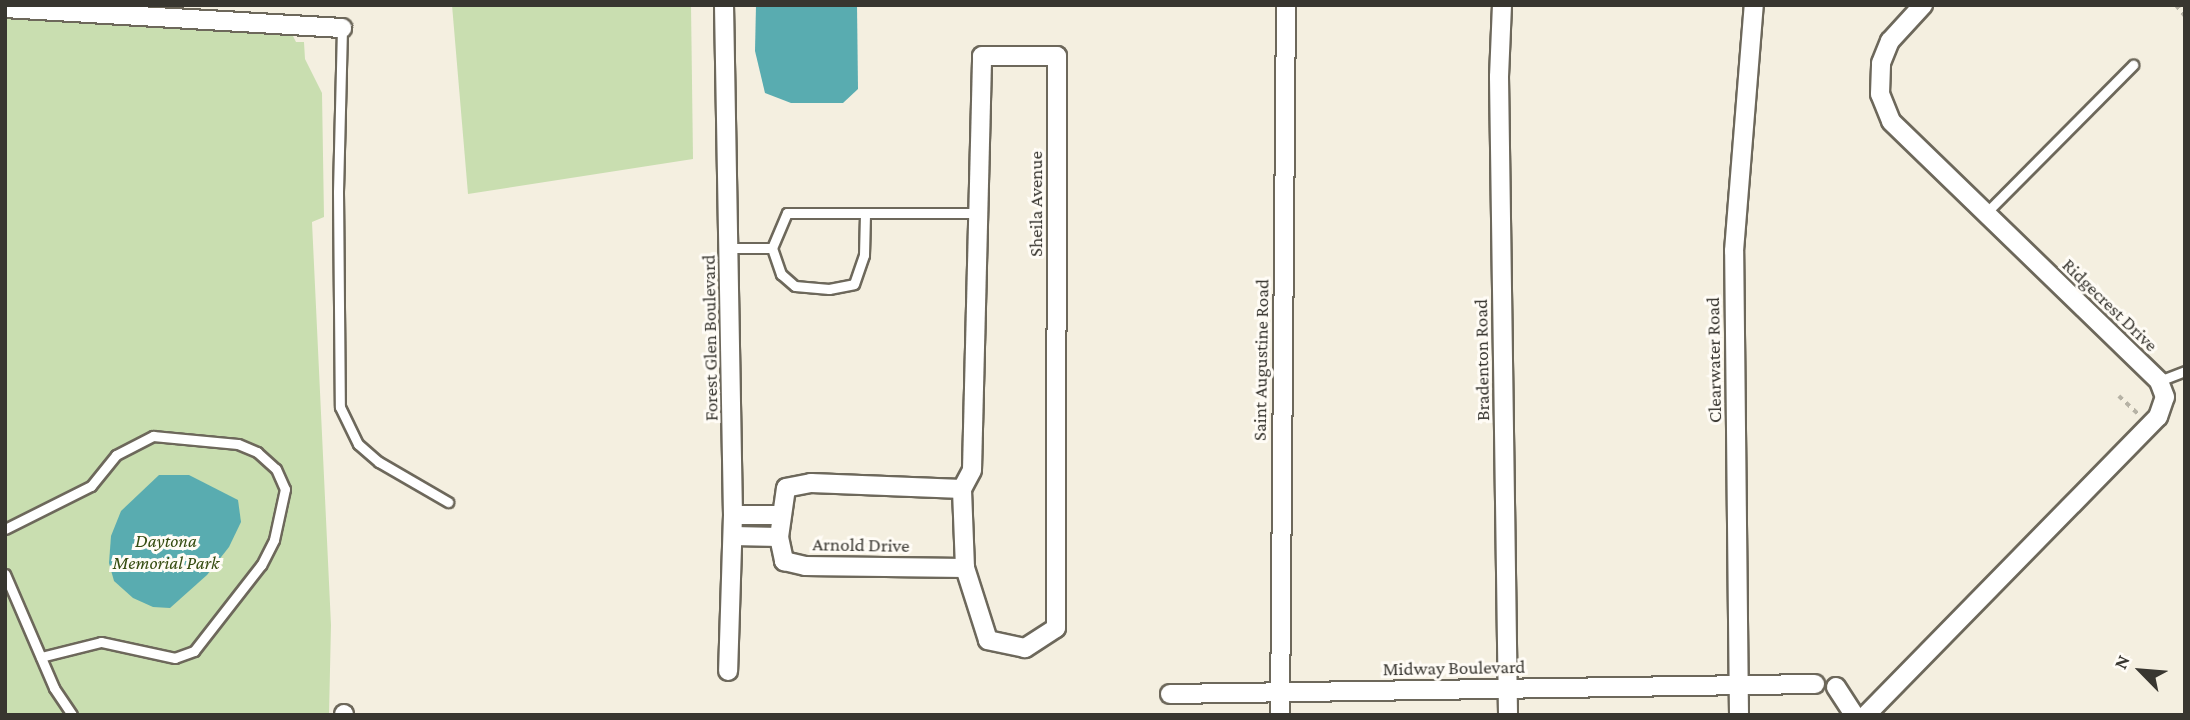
<!DOCTYPE html>
<html>
<head>
<meta charset="utf-8">
<style>
	body { margin:0 }
	#map { position:relative; width:2190px; height:720px; overflow:hidden; background:#f4efe0; font-family:"Crimson Pro",serif }
	div>[style] { position:absolute }
	.green>* { inset:0; background:#c9deb0 }
	.water>* { inset:0; background:#59acb0 }
	.path>* { height:3.5px; margin-top:-1.75px; transform-origin:0; background:repeating-linear-gradient(90deg,#b6b2a5 0 5px,transparent 0 10px) }
	.roads { filter:drop-shadow(2px 0 #6d685b) drop-shadow(-2px 0 #6d685b) drop-shadow(0 2px #6d685b) drop-shadow(0 -2px #6d685b) }
	.service>* { height:9px; margin:-4.5px; padding:0 4.5px; transform-origin:4.5px; border-radius:4.5px; background:#fff }
	.minor>* { height:18px; margin:-9px; padding:0 9px; transform-origin:9px; border-radius:9px; background:#fff }
	span { translate:-50% -50%; white-space:nowrap; text-align:center; line-height:1.15; -webkit-text-stroke:6px #fffcf6; paint-order:stroke }
	.street-label { font-size:19px; color:#383630 }
	.park-label { font-size:19px; color:#354c10; font-style:italic }
	.frame { position:absolute; inset:0; border:7px solid #383630; pointer-events:none }
	.north { position:absolute; left:2106px; top:636px; width:70px; height:70px; -webkit-text-stroke:5px #fffcf6; paint-order:stroke; rotate:295deg; font-size:19px; font-weight:700; line-height:28px; text-align:center; color:#383630 }
	.north::after { content:''; display:block; margin:auto; width:24px; height:32px; background:#383630; clip-path:polygon(50% 0,100% 100%,50% 72%,0 100%) }
</style>
</head>
<body>
<div id="map">
	<div class="green">
		<i style="clip-path:polygon(452px 5px,691px 5px,693px 159px,468px 194px)"></i>
		<i style="clip-path:polygon(5px 17px,292px 34px,296px 42px,304px 42px,305px 59px,322px 93px,324px 217px,312px 222px,331px 625px,329px 715px,5px 715px)"></i>
	</div>
	<div class="water">
		<i style="clip-path:polygon(756px 5px,857px 5px,858px 89px,843px 103px,791px 103px,765px 93px,755px 51px)"></i>
		<i style="clip-path:polygon(159px 475px,189px 475px,238px 500px,241px 522px,229px 547px,207px 575px,170px 608px,153px 607px,133px 598px,114px 581px,109px 563px,111px 536px,121px 511px)"></i>
	</div>
	<div class="path">
		<i style="left:2176px;top:5px;width:14px;rotate:51deg"></i>
		<i style="left:2119px;top:396px;width:26px;rotate:43deg"></i>
	</div>
	<div class="roads">
		<div class="service">
			<i style="left:342px;top:28px;width:164px;rotate:91.4deg"></i>
			<i style="left:338px;top:192px;width:215px;rotate:89.5deg"></i>
			<i style="left:340px;top:407px;width:41px;rotate:64.1deg"></i>
			<i style="left:358px;top:444px;width:28px;rotate:41deg"></i>
			<i style="left:379px;top:462px;width:80px;rotate:30.1deg"></i>
			<i style="left:1986px;top:213px;width:209px;rotate:-45.2deg"></i>
			<i style="left:730px;top:248px;width:42px"></i>
			<i style="left:772px;top:248px;width:38px;rotate:-67deg"></i>
			<i style="left:787px;top:213px;width:194px"></i>
			<i style="left:772px;top:248px;width:28px;rotate:71deg"></i>
			<i style="left:781px;top:274px;width:18px;rotate:41deg"></i>
			<i style="left:795px;top:286px;width:34px;rotate:5deg"></i>
			<i style="left:829px;top:289px;width:25px;rotate:-11deg"></i>
			<i style="left:854px;top:284px;width:31px;rotate:-71deg"></i>
			<i style="left:864px;top:255px;width:42px;rotate:-88.6deg"></i>
			<i style="left:2159px;top:381px;width:28px;rotate:-21deg"></i>
			<i style="left:5px;top:529px;width:96px;rotate:-26.6deg"></i>
			<i style="left:91px;top:486px;width:40px;rotate:-51deg"></i>
			<i style="left:116px;top:455px;width:42px;rotate:-27.2deg"></i>
			<i style="left:153px;top:436px;width:85px;rotate:5.4deg"></i>
			<i style="left:238px;top:444px;width:21px;rotate:23deg"></i>
			<i style="left:257px;top:452px;width:25px;rotate:42deg"></i>
			<i style="left:276px;top:469px;width:22px;rotate:66deg"></i>
			<i style="left:285px;top:489px;width:52px;rotate:102.2deg"></i>
			<i style="left:274px;top:540px;width:28px;rotate:117deg"></i>
			<i style="left:261px;top:565px;width:109px;rotate:127.9deg"></i>
			<i style="left:194px;top:651px;width:20px;rotate:160deg"></i>
			<i style="left:175px;top:658px;width:76px;rotate:-167.8deg"></i>
			<i style="left:101px;top:642px;width:62px;rotate:166deg"></i>
			<i style="left:5px;top:574px;width:124px;rotate:66.7deg"></i>
			<i style="left:54px;top:688px;width:32px;rotate:56deg"></i>
		</div>
		<div class="minor">
			<i style="left:724px;top:5px;width:510px;rotate:88.99deg"></i>
			<i style="left:733px;top:515px;width:156px;rotate:91.8deg"></i>
			<i style="left:1502px;top:5px;width:72px;rotate:92.4deg"></i>
			<i style="left:1499px;top:77px;width:638px;rotate:89.19deg"></i>
			<i style="left:5px;top:8px;width:338px;rotate:3.4deg"></i>
			<i style="left:982px;top:56px;width:75px"></i>
			<i style="left:1057px;top:56px;width:572px;rotate:90.1deg"></i>
			<i style="left:1056px;top:628px;width:37px;rotate:147deg"></i>
			<i style="left:1025px;top:648px;width:38px;rotate:-168deg"></i>
			<i style="left:988px;top:640px;width:76px;rotate:-107.7deg"></i>
			<i style="left:965px;top:568px;width:79px;rotate:-92.2deg"></i>
			<i style="left:962px;top:489px;width:21px;rotate:-62deg"></i>
			<i style="left:972px;top:470px;width:414px;rotate:-88.6deg"></i>
			<i style="left:962px;top:489px;width:151px;rotate:-177.7deg"></i>
			<i style="left:811px;top:483px;width:25px;rotate:169deg"></i>
			<i style="left:786px;top:488px;width:49px;rotate:98.1deg"></i>
			<i style="left:779px;top:537px;width:25px;rotate:78deg"></i>
			<i style="left:784px;top:561px;width:22px;rotate:13deg"></i>
			<i style="left:805px;top:566px;width:160px;rotate:0.7deg"></i>
			<i style="left:733px;top:515px;width:46px"></i>
			<i style="left:733px;top:536px;width:46px;rotate:1.2deg"></i>
			<i style="left:1836px;top:687px;width:33px;rotate:57deg"></i>
			<i style="left:1170px;top:694px;width:645px;rotate:-0.89deg"></i>
			<i style="left:344px;top:715px;width:1px;rotate:-90deg"></i>
			<i style="left:1280px;top:715px;width:710px;rotate:-89.52deg"></i>
			<i style="left:1739px;top:715px;width:464px;rotate:-90.6deg"></i>
			<i style="left:1734px;top:251px;width:247px;rotate:-85.4deg"></i>
			<i style="left:1866px;top:715px;width:417px;rotate:-45.6deg"></i>
			<i style="left:2158px;top:417px;width:21px;rotate:-71deg"></i>
			<i style="left:2165px;top:397px;width:17px;rotate:-111deg"></i>
			<i style="left:2159px;top:381px;width:373px;rotate:-135.9deg"></i>
			<i style="left:1891px;top:121px;width:29px;rotate:-112deg"></i>
			<i style="left:1880px;top:94px;width:31px;rotate:-88deg"></i>
			<i style="left:1881px;top:63px;width:24px;rotate:-68deg"></i>
			<i style="left:1890px;top:41px;width:49px;rotate:-47.5deg"></i>
		</div>
	</div>
	<div class="street-label">
		<span style="left:1036px;top:204px;rotate:-90deg">Sheila Avenue</span>
		<span style="left:2110px;top:305px;rotate:44deg">Ridgecrest Drive</span>
		<span style="left:710px;top:338px;rotate:-91deg">Forest Glen Boulevard</span>
		<span style="left:1261px;top:360px;rotate:-89deg">Saint Augustine Road</span>
		<span style="left:1482px;top:360px;rotate:-91deg">Bradenton Road</span>
		<span style="left:1714px;top:360px;rotate:-91deg">Clearwater Road</span>
		<span style="left:861px;top:545px;rotate:1deg">Arnold Drive</span>
		<span style="left:1454px;top:668px;rotate:-1deg">Midway Boulevard</span>
	</div>
	<div class="park-label">
		<span style="left:166px;top:552px">Daytona<br>Memorial Park</span>
	</div>
	<div class="frame"></div>
	<div class="north">N</div>
</div>
</body>
</html>
